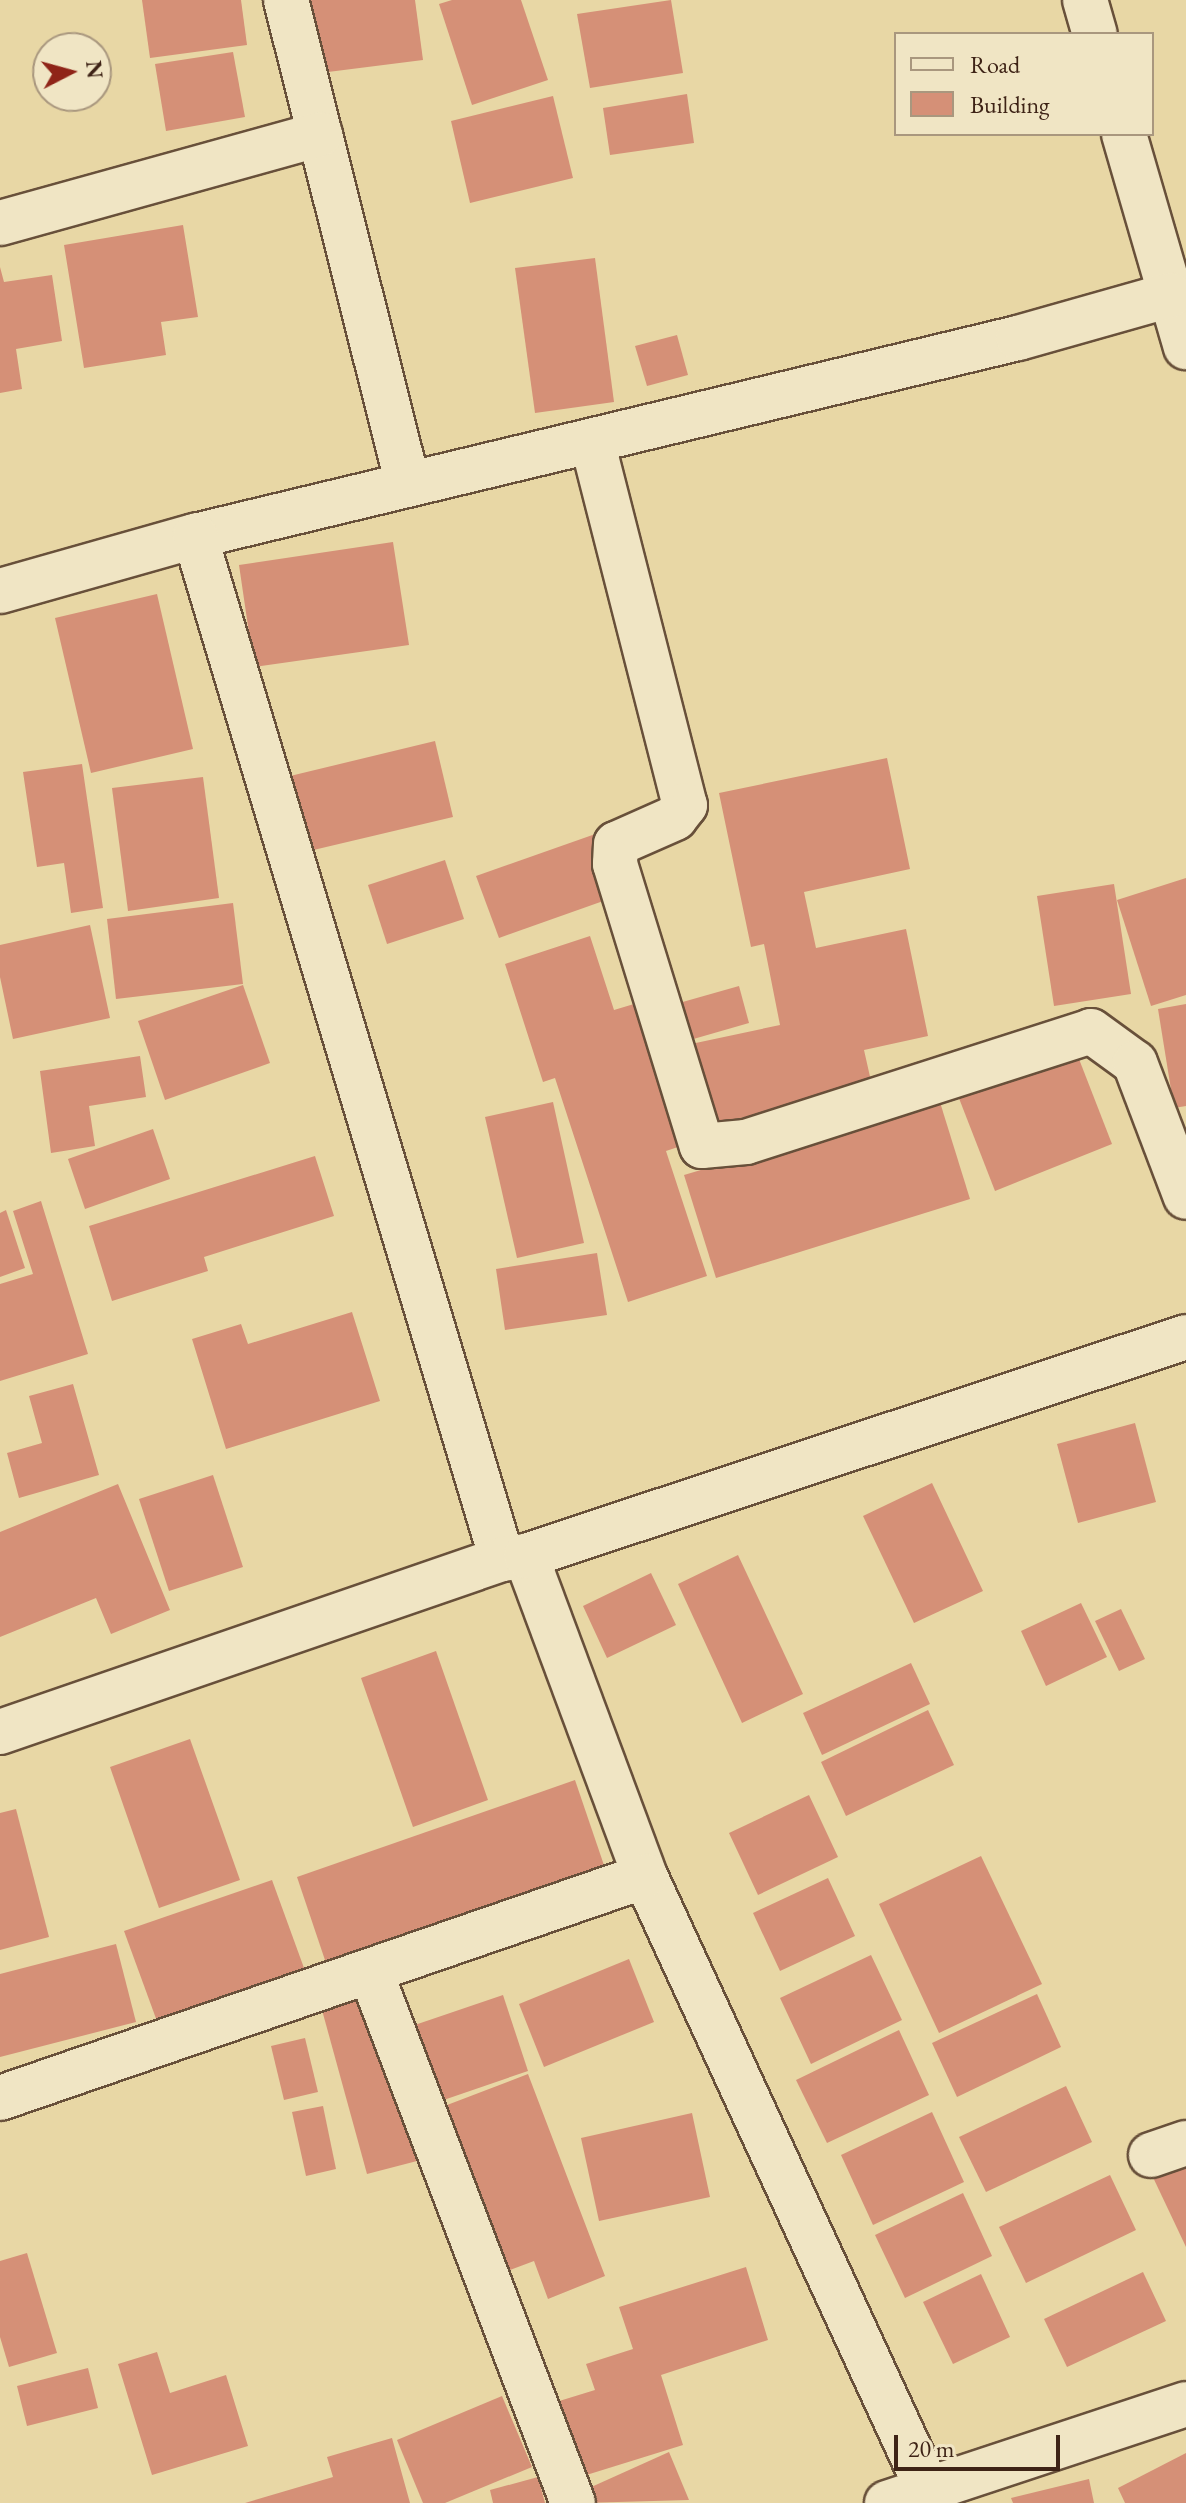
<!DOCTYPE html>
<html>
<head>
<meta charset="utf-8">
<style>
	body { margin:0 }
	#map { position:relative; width:1186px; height:2503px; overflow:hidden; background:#e8d7a5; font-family:"EB Garamond",serif }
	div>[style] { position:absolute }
	.building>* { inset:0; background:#d59077 }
	.roads { filter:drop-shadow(2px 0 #68503a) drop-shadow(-2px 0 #68503a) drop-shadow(0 2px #68503a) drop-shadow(0 -2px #68503a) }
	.street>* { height:44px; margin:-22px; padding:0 22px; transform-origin:22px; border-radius:22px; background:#f0e5c4 }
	span { translate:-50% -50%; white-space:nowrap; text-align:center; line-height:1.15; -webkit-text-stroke:8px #f0e5c4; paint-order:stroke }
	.legend { position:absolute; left:894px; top:32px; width:260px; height:104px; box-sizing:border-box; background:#f0e5c4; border:2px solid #a9977e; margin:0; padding:10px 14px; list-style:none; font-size:24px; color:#3e2316 }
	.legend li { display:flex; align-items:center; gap:16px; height:40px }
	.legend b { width:40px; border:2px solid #a9977e }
	.north { position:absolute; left:32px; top:32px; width:80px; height:80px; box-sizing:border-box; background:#f0e5c4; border:2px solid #a9977e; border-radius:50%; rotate:84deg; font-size:22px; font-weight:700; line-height:32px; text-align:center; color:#3e2316 }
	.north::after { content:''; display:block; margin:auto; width:28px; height:36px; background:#8f2418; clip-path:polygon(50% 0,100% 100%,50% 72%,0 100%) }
	.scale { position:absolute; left:894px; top:2435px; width:166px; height:36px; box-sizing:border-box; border:4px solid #3e2316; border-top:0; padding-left:10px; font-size:24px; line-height:28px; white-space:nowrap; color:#3e2316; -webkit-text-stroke:6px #f0e5c4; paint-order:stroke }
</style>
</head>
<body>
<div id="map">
	<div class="building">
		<i style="clip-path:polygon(142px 0,241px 0,247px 45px,150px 58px)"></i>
		<i style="clip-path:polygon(311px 0,415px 0,423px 60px,320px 73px)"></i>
		<i style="clip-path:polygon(452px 0,521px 0,548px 80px,472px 105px,439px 4px)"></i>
		<i style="clip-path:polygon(671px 0,683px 73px,590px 88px,577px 14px)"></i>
		<i style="clip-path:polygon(233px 52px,245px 117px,166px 131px,155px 64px)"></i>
		<i style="clip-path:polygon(687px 94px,694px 143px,610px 155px,603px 108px)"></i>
		<i style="clip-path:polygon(553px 96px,573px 178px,470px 203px,451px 121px)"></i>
		<i style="clip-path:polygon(183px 225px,198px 317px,161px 322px,166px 355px,84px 368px,64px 245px)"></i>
		<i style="clip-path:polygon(595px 258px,614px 402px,535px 413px,515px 268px)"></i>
		<i style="clip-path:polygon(0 267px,4px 282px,52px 275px,62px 341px,16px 349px,22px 389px,0 393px)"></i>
		<i style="clip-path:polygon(677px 335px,688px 375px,647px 386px,635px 346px)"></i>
		<i style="clip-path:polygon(393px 542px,409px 645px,254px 667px,239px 565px)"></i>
		<i style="clip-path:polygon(157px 594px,193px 749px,91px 773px,55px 618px)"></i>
		<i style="clip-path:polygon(435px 741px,453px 817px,305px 852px,286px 777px)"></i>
		<i style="clip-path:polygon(887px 758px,910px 869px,804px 892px,816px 948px,906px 929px,928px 1036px,864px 1050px,873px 1090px,707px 1125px,691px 1044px,780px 1025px,764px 944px,751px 947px,719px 793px)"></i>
		<i style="clip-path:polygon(82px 764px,103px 908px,71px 913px,64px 863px,37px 867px,23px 772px)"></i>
		<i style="clip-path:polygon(203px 777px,219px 898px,128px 911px,112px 788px)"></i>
		<i style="clip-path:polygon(601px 832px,623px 894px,499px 938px,476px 876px)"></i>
		<i style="clip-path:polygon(445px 860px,464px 919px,387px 944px,368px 885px)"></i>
		<i style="clip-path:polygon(1186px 878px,1186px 995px,1151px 1006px,1117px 900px)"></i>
		<i style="clip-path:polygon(1114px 884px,1131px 994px,1054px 1006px,1037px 896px)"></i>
		<i style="clip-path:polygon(233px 903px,243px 984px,116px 999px,107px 919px)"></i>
		<i style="clip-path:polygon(90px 925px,110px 1018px,13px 1039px,0 977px,0 945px)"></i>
		<i style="clip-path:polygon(590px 936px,614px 1010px,644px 1001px,690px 1143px,666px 1151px,707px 1276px,628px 1302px,555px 1078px,543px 1082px,505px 964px)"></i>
		<i style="clip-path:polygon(243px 985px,270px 1063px,165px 1100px,138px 1021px)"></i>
		<i style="clip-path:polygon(739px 986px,749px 1023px,683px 1042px,672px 1005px)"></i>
		<i style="clip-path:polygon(1186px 1004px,1186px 1106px,1174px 1108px,1158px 1009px)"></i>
		<i style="clip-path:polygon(1072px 1041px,1112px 1144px,995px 1191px,955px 1088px)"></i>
		<i style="clip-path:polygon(140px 1056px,146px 1097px,89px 1106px,95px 1146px,51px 1153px,40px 1071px)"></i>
		<i style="clip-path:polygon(939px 1099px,970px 1199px,716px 1278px,684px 1175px)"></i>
		<i style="clip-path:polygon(553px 1102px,584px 1243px,517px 1258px,485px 1117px)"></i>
		<i style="clip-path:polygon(153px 1129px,170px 1179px,85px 1209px,68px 1159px)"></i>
		<i style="clip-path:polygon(315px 1156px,334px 1216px,204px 1257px,208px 1271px,112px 1301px,89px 1226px)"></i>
		<i style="clip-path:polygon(41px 1201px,88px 1354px,0 1381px,0 1284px,33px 1274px,13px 1211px)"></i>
		<i style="clip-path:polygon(6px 1210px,25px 1268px,0 1277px,0 1213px)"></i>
		<i style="clip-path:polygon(597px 1253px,607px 1315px,505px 1330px,496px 1269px)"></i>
		<i style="clip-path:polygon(352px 1312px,380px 1401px,226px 1449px,192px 1339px,241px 1324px,248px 1344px)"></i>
		<i style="clip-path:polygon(73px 1384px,99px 1475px,19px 1498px,7px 1453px,42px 1443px,29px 1396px)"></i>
		<i style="clip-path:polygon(1135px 1423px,1156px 1502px,1078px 1523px,1057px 1444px)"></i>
		<i style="clip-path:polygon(213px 1475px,243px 1567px,169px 1591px,139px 1499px)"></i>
		<i style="clip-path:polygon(932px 1483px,983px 1591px,914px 1623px,863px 1516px)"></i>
		<i style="clip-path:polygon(118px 1484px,170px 1610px,111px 1634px,96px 1598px,0 1637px,0 1532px)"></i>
		<i style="clip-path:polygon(738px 1555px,803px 1694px,742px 1723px,678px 1584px)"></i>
		<i style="clip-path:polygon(651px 1573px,676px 1625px,607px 1658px,583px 1606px)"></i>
		<i style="clip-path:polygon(1081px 1603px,1107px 1657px,1046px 1686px,1021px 1631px)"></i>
		<i style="clip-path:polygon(1121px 1609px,1145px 1659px,1119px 1671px,1095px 1621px)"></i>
		<i style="clip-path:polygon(436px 1651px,488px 1800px,413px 1827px,361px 1678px)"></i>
		<i style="clip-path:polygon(911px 1663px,930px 1704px,822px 1755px,803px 1713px)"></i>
		<i style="clip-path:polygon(928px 1710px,954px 1765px,846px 1816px,821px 1762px)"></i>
		<i style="clip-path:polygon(190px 1739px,240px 1880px,159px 1908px,110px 1767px)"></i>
		<i style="clip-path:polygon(575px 1780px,608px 1877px,329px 1972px,297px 1877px)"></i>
		<i style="clip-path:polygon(809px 1795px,838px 1857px,758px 1895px,729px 1833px)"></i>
		<i style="clip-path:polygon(16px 1809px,49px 1937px,0 1950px,0 1813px)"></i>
		<i style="clip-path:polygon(981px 1856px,1042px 1984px,939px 2033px,879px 1904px)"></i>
		<i style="clip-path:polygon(828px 1878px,855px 1936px,780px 1971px,753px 1913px)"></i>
		<i style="clip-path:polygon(272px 1880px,308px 1979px,158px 2024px,124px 1931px)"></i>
		<i style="clip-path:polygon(116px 1944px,136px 2022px,0 2057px,0 1974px)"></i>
		<i style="clip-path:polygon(871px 1955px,902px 2020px,811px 2064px,780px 1998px)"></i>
		<i style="clip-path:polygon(629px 1959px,654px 2022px,544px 2067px,519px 2004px)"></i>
		<i style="clip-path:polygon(1037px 1994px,1061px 2047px,957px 2097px,932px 2043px)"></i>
		<i style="clip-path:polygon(373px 1995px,417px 2161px,367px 2174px,322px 2010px)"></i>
		<i style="clip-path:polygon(503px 1995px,528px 2071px,429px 2105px,403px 2029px)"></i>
		<i style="clip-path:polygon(899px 2030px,929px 2095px,827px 2143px,796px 2080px)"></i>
		<i style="clip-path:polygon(305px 2038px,318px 2092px,284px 2100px,271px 2046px)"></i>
		<i style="clip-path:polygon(528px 2074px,605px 2276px,548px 2299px,534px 2261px,497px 2275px,434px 2110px)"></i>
		<i style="clip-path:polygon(1066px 2086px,1092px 2142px,986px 2192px,959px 2137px)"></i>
		<i style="clip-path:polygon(323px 2106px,336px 2169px,306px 2176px,292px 2112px)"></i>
		<i style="clip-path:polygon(932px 2112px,964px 2182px,873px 2225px,841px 2155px)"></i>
		<i style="clip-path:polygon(692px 2113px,710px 2197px,599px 2221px,581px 2138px)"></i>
		<i style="clip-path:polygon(1186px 2154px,1186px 2247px,1150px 2171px)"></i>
		<i style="clip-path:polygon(1110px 2175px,1136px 2230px,1026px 2283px,999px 2227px)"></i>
		<i style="clip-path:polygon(963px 2193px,992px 2256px,905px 2298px,875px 2235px)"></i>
		<i style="clip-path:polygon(27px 2253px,57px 2353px,9px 2367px,0 2337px,0 2261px)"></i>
		<i style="clip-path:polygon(746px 2267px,768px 2340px,661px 2375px,683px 2445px,580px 2477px,556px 2402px,595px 2390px,586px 2364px,633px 2349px,619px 2307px)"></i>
		<i style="clip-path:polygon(1143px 2272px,1166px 2321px,1067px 2367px,1044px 2319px)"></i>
		<i style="clip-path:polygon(981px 2274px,1010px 2337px,953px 2364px,923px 2302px)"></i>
		<i style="clip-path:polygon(157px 2352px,170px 2393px,226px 2375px,248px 2446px,152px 2475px,118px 2364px)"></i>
		<i style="clip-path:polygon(88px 2368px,98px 2408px,27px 2426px,17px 2386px)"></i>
		<i style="clip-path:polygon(502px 2396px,532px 2467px,445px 2503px,423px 2503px,397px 2440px)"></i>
		<i style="clip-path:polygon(392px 2438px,410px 2503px,245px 2503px,333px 2477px,327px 2457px)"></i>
		<i style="clip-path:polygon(669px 2452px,689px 2500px,582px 2503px,578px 2493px)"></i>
		<i style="clip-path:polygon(1186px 2453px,1186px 2503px,1125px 2503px,1118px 2488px)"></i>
		<i style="clip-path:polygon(538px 2477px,545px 2503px,493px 2503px,490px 2490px)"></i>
		<i style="clip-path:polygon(1089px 2479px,1094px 2503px,1013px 2503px,1011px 2498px)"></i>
	</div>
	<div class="roads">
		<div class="street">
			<i style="left:286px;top:0;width:500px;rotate:75.88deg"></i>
			<i style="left:1085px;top:0;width:35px;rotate:74deg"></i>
			<i style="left:1124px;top:134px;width:222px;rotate:73.8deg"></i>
			<i style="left:0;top:223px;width:332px;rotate:-15.5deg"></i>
			<i style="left:592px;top:441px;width:376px;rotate:75.7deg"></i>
			<i style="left:685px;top:805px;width:16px;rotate:128deg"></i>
			<i style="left:675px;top:818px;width:64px;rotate:156.2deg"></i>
			<i style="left:616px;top:844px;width:20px;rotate:93deg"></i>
			<i style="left:615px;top:864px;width:295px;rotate:72.9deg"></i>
			<i style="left:702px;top:1146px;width:44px;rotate:-5.2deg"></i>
			<i style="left:746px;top:1142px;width:362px;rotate:-17.8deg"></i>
			<i style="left:1091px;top:1031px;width:54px;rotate:36deg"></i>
			<i style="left:1135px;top:1063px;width:143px;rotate:69.2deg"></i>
			<i style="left:195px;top:536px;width:846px;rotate:-13.53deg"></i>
			<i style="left:1018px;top:338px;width:158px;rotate:-15.8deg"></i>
			<i style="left:0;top:591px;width:203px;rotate:-15.8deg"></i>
			<i style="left:195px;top:536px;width:1068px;rotate:73.3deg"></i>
			<i style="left:526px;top:1556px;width:341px;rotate:69.6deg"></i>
			<i style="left:645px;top:1876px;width:690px;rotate:65.25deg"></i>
			<i style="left:0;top:1732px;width:531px;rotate:-19.02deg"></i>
			<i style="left:502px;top:1559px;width:24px;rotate:-7deg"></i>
			<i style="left:526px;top:1556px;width:695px;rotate:-18.36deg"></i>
			<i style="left:371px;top:1973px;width:567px;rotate:69.14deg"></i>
			<i style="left:0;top:2098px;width:682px;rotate:-18.99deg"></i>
			<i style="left:1151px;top:2155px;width:37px;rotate:-19deg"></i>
			<i style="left:887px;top:2503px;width:315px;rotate:-18.3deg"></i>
		</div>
	</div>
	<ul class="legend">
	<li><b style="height:10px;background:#f0e5c4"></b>Road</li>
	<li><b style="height:22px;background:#d59077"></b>Building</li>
	</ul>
	<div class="north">N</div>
	<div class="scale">20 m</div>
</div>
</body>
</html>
